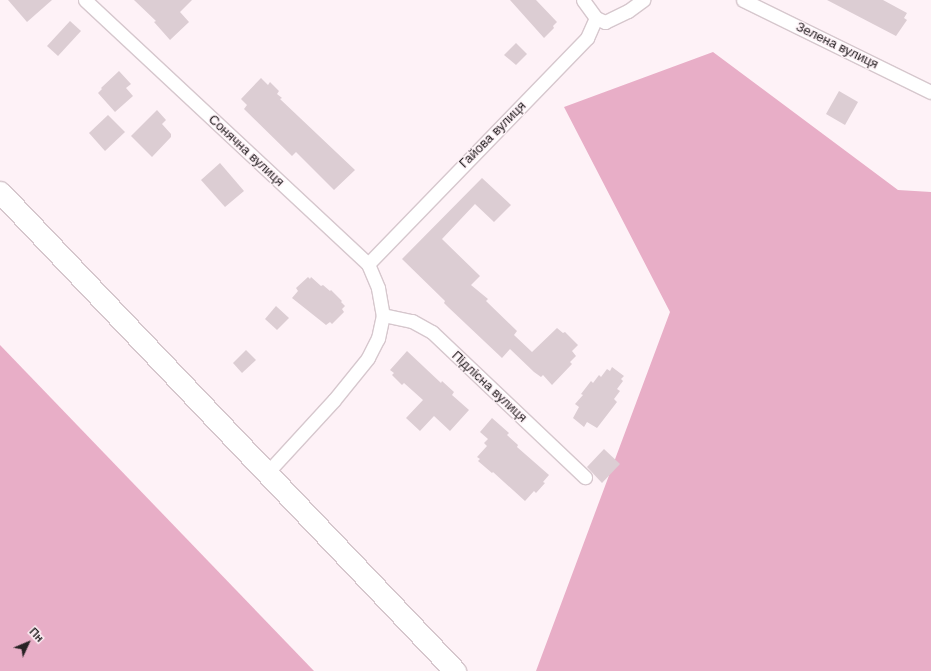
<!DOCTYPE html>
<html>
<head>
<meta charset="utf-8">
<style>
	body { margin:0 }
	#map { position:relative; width:931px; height:671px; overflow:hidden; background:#fef2f7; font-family:Arial,sans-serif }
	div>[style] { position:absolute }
	.forest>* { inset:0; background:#e8aec7 }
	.building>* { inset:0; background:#dccdd3 }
	.roads { filter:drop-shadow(1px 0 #d6c7cd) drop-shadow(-1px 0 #d6c7cd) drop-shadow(0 1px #d6c7cd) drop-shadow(0 -1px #d6c7cd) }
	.minor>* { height:13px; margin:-6.5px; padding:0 6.5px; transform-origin:6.5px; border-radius:6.5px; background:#fff }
	.primary>* { height:21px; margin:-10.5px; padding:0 10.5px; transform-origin:10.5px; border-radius:10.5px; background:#fff }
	span { translate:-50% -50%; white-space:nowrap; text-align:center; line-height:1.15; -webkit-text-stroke:3px #fef2f7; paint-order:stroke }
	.street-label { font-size:13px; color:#272224 }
	.north { position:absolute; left:8px; top:623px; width:40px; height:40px; -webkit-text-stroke:3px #fef2f7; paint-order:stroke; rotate:46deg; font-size:11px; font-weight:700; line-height:16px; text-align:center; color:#272224 }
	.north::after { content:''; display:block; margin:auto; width:14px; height:18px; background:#272224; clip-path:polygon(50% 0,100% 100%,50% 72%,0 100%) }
</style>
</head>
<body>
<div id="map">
	<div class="forest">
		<i style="clip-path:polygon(713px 52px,898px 190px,931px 192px,931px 671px,536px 671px,670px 312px,564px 107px)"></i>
		<i style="clip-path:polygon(0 345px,314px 671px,0 671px)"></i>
	</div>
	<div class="building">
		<i style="clip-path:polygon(8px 0,52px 0,27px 22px)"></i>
		<i style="clip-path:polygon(134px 0,192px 0,180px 12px,189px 22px,170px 40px,154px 22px,156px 21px)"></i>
		<i style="clip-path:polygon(510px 0,536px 0,557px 22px,553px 26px,554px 28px,544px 38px)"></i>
		<i style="clip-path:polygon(827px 0,883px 0,907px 13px,904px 18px,907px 20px,896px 36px)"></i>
		<i style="clip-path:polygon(70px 21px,81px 31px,58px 56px,47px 46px)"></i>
		<i style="clip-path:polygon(516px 43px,527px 54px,516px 65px,504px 55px)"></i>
		<i style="clip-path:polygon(119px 71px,131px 84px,126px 88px,133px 96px,115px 112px,98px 93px,102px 89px,101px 88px)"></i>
		<i style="clip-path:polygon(261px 78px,268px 85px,270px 82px,279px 91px,277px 94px,282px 98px,280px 99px,355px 170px,334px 190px,296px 152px,292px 156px,244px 109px,247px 105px,241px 99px)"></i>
		<i style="clip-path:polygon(839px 91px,858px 102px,845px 125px,826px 114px)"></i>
		<i style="clip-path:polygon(157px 110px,166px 120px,162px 124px,171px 134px,171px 137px,152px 157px,131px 136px)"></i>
		<i style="clip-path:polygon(108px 115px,125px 132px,105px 151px,89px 133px)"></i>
		<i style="clip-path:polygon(220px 163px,244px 191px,225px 207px,201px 180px)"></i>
		<i style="clip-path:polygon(482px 178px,511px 205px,494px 222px,475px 204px,442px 239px,480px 276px,471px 285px,488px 299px,486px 301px,517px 331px,514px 335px,532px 352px,557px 328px,563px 333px,565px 332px,578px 345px,572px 351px,576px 356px,570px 362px,572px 364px,552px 385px,543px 375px,541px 377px,534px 372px,510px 349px,502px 358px,448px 307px,444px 303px,445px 301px,402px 259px)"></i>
		<i style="clip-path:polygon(308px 277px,310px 279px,311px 277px,321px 286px,323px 285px,330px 291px,331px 290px,342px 301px,341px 302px,345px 306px,342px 309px,344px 312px,332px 324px,330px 322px,326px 325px,292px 298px,298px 291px,296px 288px)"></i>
		<i style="clip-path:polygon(276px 306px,289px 318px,277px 330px,265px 319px)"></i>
		<i style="clip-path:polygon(246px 350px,256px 360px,242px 373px,233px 363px)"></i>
		<i style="clip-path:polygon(407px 351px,441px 383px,442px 381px,454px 392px,452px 395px,469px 410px,450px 431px,434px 416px,420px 431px,406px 418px,423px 400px,404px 383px,402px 385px,392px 375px,394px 373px,390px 370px)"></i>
		<i style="clip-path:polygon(612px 367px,624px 376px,621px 379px,623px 381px,617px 389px,620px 391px,614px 399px,617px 402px,597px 428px,587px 422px,584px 427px,573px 418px,579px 407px,575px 404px,583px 395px,581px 394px,591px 381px,593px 383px,599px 375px,601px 377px,607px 369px,610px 371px)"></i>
		<i style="clip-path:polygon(492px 418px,509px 433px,507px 435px,518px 445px,517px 447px,549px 475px,543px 482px,545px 483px,536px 493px,534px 491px,525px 501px,493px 472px,492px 473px,478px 461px,480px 459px,477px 457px,487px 446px,484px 443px,488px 439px,480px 432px)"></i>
		<i style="clip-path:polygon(604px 449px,620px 464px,602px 483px,587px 467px)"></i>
	</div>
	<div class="roads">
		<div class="minor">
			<i style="left:85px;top:0;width:387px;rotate:43deg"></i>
			<i style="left:368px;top:264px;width:26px;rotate:67deg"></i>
			<i style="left:378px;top:288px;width:27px;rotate:80deg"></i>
			<i style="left:383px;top:315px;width:24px;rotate:102deg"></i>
			<i style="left:378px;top:338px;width:22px;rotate:117deg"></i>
			<i style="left:368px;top:358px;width:54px;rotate:129deg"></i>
			<i style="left:334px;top:400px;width:100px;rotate:132.6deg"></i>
			<i style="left:743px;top:0;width:209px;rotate:26.1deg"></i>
			<i style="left:596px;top:18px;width:10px;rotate:24deg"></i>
			<i style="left:605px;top:22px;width:25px;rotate:-26deg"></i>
			<i style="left:628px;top:11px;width:19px;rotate:-36deg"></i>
			<i style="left:368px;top:264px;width:315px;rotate:-45.9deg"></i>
			<i style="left:587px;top:38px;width:22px;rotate:-66deg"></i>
			<i style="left:596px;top:18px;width:22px;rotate:-126deg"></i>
			<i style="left:383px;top:315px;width:30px;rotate:12deg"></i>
			<i style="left:412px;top:321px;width:23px;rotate:29deg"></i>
			<i style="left:432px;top:332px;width:211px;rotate:43.5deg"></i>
		</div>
		<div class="primary">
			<i style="left:0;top:192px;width:661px;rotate:46.47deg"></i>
		</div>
	</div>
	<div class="street-label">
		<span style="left:837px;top:46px;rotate:26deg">Зелена вулиця</span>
		<span style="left:493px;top:135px;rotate:-45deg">Гайова вулиця</span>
		<span style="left:246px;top:151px;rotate:43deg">Сонячна вулиця</span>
		<span style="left:489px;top:387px;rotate:43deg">Підлісна вулиця</span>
	</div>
	<div class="north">Пн</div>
</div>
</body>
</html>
